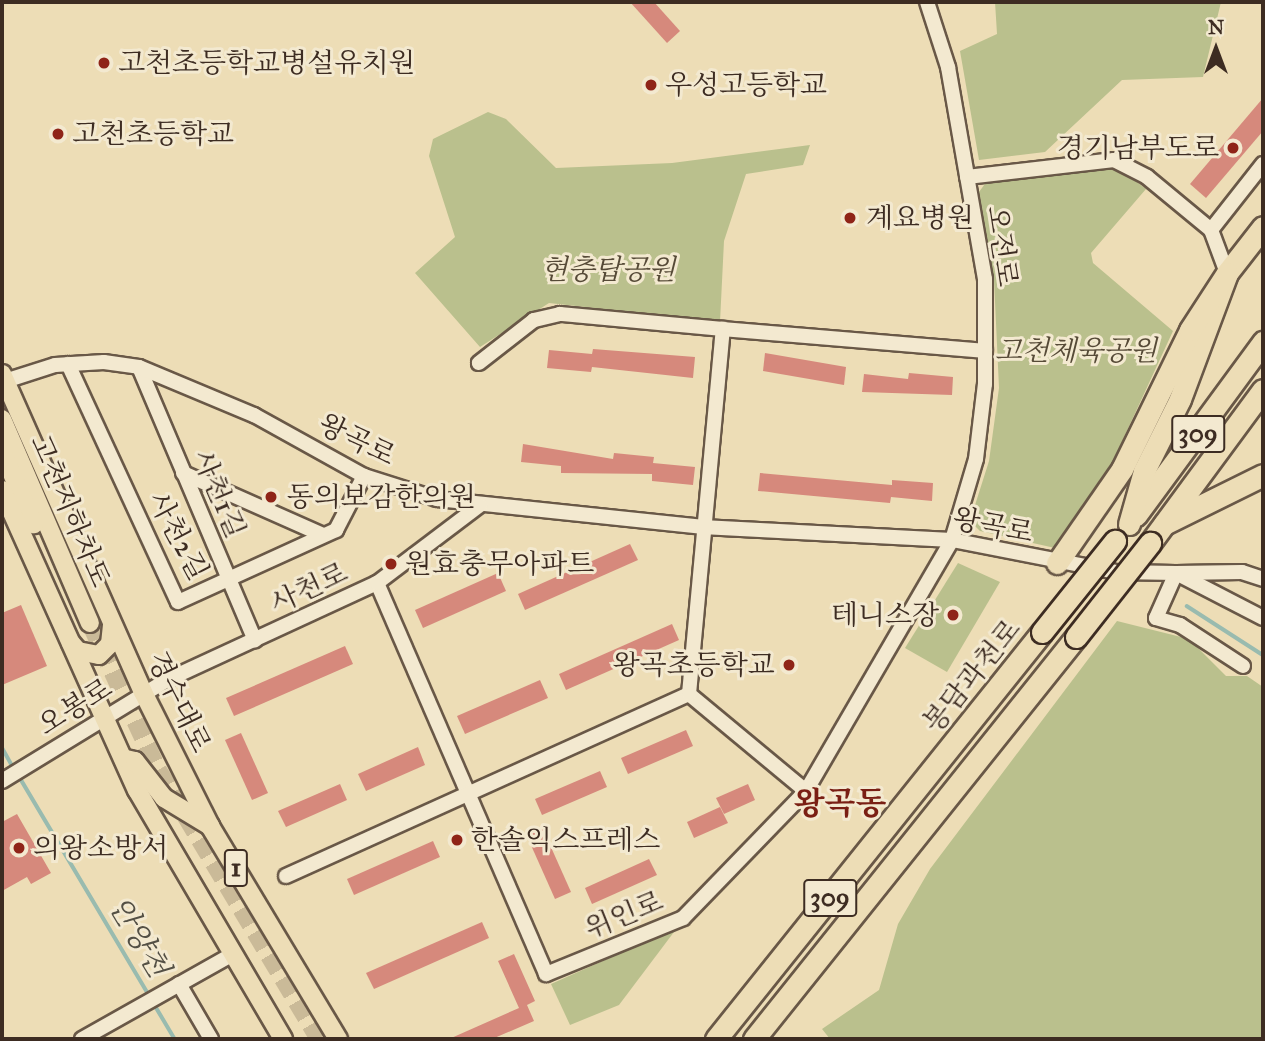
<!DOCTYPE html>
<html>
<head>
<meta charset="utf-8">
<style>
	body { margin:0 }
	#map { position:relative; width:1265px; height:1041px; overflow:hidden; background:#edddb6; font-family:"IM FELL Great Primer","Noto Serif KR",serif }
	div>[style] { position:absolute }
	.green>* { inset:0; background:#bac08d }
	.stream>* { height:3.5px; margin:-1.75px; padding:0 1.75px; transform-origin:1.75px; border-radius:1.75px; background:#99bbaf }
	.building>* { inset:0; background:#d6897c }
	.major-tunnel>* { height:18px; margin-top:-9px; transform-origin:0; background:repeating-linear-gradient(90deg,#caba98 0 18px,transparent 0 27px) }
	.roads { filter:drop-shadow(2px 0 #695847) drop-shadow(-2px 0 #695847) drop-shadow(0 2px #695847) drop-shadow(0 -2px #695847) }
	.minor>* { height:14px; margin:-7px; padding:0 7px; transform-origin:7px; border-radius:7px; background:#f3e9d0 }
	.major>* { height:18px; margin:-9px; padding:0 9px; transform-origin:9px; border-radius:9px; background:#edddb6 }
	.highway>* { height:21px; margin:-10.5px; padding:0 10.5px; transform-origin:10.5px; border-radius:10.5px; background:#edddb6 }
	.bridges { filter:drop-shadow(2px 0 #3d2c22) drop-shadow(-2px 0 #3d2c22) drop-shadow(0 2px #3d2c22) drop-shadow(0 -2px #3d2c22) }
	.highway-bridge>* { height:21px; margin:-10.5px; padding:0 10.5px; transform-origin:10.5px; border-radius:10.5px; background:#edddb6 }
	.dots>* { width:19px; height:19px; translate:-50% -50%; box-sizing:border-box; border:4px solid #f3e9d0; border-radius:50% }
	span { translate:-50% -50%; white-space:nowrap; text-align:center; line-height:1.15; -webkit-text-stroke:6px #f3e9d0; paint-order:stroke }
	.shield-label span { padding:2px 5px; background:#f3e9d0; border:2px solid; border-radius:5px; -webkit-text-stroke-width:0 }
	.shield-label { font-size:26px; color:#3d2c22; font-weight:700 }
	.poi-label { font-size:28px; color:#3d2c22 }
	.left { translate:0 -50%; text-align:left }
	.right { translate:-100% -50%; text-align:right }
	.street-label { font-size:28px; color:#3d2c22 }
	.park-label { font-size:28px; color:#564a37; font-style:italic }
	.water-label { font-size:30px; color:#545045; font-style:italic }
	.quarter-label { font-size:32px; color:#7a1f14; font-weight:700 }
	.frame { position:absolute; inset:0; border:4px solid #3d2c22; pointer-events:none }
	.north { position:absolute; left:1181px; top:14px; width:70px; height:70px; -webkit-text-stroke:5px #f3e9d0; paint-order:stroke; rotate:0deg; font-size:19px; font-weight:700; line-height:28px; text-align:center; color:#3d2c22 }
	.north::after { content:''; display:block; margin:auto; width:24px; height:32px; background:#3d2c22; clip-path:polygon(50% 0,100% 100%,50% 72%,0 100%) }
</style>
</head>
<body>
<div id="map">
	<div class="green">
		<i style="clip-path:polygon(995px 2px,1221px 2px,1203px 77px,1122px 80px,1045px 152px,979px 160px,960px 51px,997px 34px)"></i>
		<i style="clip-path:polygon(488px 112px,506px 119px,556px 168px,672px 163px,810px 145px,803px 165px,746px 174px,724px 241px,720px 322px,549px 303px,480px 347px,415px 273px,455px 237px,429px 156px,433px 139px)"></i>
		<i style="clip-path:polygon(1118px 167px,1146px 189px,1091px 253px,1093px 263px,1173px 331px,1113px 461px,1055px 548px,980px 531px,970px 521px,989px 461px,999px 388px,994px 280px,979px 192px,990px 177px)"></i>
		<i style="clip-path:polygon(958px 563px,1000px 582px,947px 672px,905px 648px)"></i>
		<i style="clip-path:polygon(1117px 621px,1189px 639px,1226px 676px,1247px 676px,1263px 687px,1263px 1039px,830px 1039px,822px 1029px,879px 990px,898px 924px,930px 869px)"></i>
		<i style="clip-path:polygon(677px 928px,619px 1005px,570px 1025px,551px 984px)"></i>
	</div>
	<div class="stream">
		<i style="left:1187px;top:606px;width:90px;rotate:32.8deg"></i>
		<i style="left:2px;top:747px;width:26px;rotate:61deg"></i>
		<i style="left:19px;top:776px;width:255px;rotate:59.3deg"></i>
		<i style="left:153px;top:1002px;width:43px;rotate:59.3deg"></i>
	</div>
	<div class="building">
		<i style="clip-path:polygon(630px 2px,654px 2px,680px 31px,667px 43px)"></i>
		<i style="clip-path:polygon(1263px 98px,1263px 131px,1206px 198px,1190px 184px)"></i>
		<i style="clip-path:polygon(593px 349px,695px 357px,693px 378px,592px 367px,591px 372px,547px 368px,549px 350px,592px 354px)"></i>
		<i style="clip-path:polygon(765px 353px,846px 367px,844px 385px,763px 371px)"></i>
		<i style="clip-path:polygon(909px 373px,953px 377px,952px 395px,862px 392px,864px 374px,908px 379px)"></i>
		<i style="clip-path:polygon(523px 444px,613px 459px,614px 453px,654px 457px,653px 463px,695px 467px,693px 485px,652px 481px,652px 474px,561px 473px,561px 466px,521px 462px)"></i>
		<i style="clip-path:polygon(760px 473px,892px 485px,892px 480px,933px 483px,932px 501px,891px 497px,890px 503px,758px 491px)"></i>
		<i style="clip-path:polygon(630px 544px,638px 560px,525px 610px,518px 594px)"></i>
		<i style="clip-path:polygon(498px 573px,506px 591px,423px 628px,415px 610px)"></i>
		<i style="clip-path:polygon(21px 605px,47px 666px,2px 685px,2px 613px)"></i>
		<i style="clip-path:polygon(672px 624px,679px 640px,566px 690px,559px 674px)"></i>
		<i style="clip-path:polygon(345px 646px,353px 664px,234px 716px,226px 698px)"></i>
		<i style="clip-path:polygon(540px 680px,548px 698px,465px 734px,457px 716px)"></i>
		<i style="clip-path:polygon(686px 730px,693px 746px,628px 774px,621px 758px)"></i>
		<i style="clip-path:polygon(241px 733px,268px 793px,252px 800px,225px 740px)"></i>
		<i style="clip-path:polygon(418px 747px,425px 765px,366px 791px,358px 774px)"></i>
		<i style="clip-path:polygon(600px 771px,607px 787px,542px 815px,535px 799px)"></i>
		<i style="clip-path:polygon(340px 784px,347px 800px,286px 827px,278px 811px)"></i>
		<i style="clip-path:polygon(748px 784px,755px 800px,724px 814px,716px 798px)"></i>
		<i style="clip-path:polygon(720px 807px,728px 823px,694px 838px,687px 822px)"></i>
		<i style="clip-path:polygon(17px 814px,51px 873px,31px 884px,27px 877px,2px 891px,2px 822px)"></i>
		<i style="clip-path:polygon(542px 827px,571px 892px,555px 899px,526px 834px)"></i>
		<i style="clip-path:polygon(433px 841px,440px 857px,354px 895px,347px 879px)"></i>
		<i style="clip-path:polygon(649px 859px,657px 875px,592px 904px,585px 888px)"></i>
		<i style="clip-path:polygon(482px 922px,489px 938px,374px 989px,366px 973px)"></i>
		<i style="clip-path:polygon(514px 954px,535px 1001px,527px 1005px,534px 1021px,492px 1039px,449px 1039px,519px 1008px,498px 961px)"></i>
	</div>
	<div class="major-tunnel">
		<i style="left:90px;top:623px;width:162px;rotate:65.2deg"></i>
		<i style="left:158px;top:770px;width:313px;rotate:59.1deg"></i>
	</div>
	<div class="roads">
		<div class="minor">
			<i style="left:967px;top:177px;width:148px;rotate:-6.6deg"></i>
			<i style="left:1114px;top:160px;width:37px;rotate:27deg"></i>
			<i style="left:1147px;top:177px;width:83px;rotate:39.6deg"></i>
			<i style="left:1227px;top:273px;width:46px;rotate:-110.4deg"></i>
			<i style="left:1211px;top:230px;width:84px;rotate:-51.8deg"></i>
			<i style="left:723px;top:329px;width:263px;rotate:4.8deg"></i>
			<i style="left:68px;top:364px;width:262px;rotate:65.2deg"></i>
			<i style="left:178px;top:602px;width:174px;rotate:-24.5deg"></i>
			<i style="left:336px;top:530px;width:61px;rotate:-62.6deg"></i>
			<i style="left:139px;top:367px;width:297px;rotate:67deg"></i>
			<i style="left:5px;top:381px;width:52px;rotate:-17.7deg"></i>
			<i style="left:55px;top:365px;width:49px;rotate:-3.5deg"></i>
			<i style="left:104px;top:362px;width:35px;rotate:8deg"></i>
			<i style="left:139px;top:367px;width:125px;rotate:22.7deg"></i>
			<i style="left:254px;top:415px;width:126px;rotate:29deg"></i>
			<i style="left:364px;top:476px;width:77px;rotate:17.5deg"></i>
			<i style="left:437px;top:499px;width:266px;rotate:6deg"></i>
			<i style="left:702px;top:527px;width:250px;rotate:3deg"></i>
			<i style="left:952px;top:540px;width:168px;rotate:11deg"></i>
			<i style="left:1117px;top:572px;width:59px;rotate:1deg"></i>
			<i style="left:1176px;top:573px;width:98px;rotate:27.3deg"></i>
			<i style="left:183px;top:473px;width:153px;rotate:23.9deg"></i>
			<i style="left:377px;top:583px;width:426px;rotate:66.6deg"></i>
			<i style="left:546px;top:974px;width:148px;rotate:-22.2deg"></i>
			<i style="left:683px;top:918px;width:177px;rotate:-45.9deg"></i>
			<i style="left:806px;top:791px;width:290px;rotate:-59.8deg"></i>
			<i style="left:952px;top:540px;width:84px;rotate:-73.5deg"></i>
			<i style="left:976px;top:459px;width:76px;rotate:-83.2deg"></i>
			<i style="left:985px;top:384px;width:105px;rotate:-90deg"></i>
			<i style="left:985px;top:279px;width:215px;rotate:-99.9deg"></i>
			<i style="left:948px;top:67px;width:68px;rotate:-107.9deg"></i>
			<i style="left:1243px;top:666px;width:75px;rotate:-146.9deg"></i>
			<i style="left:1180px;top:625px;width:25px;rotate:-164deg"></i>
			<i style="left:1156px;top:618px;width:49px;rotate:-66deg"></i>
			<i style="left:1176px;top:573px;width:66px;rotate:-0.9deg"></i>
			<i style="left:1242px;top:572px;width:22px;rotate:18deg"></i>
			<i style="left:689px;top:694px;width:152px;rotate:39.7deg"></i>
			<i style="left:2px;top:781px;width:193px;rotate:-31.5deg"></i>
			<i style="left:167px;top:680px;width:231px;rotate:-24.8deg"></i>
			<i style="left:377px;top:583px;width:129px;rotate:-37.1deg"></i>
			<i style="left:286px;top:876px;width:442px;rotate:-24.3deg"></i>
			<i style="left:689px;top:694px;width:367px;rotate:-84.7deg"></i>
			<i style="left:723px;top:329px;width:164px;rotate:-174.7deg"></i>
			<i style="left:560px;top:314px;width:27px;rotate:167deg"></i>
			<i style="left:534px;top:320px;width:70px;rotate:142deg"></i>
			<i style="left:179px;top:984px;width:64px;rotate:59.8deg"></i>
			<i style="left:82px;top:1039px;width:171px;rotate:-29.4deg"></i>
		</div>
		<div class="major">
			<i style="left:2px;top:374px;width:348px;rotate:66.1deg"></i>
			<i style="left:143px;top:692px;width:150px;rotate:63.4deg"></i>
			<i style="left:210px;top:826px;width:249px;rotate:59deg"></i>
			<i style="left:2px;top:419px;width:222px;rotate:66.7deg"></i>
			<i style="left:2px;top:451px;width:80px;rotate:66.3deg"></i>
			<i style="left:2px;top:490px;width:329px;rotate:65.8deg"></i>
			<i style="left:137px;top:790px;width:289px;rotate:59.6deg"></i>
			<i style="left:71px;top:643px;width:11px;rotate:49deg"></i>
			<i style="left:78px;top:651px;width:21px;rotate:11deg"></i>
			<i style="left:99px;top:655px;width:16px;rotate:-45deg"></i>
			<i style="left:110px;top:644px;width:20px;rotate:-84deg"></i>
			<i style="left:126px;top:759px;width:9px;rotate:13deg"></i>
			<i style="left:135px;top:761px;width:47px;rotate:51.9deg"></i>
			<i style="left:164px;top:798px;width:54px;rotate:31.3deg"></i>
		</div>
		<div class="highway">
			<i style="left:1136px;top:515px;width:215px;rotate:-53.7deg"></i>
			<i style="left:1129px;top:524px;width:55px;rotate:-74.2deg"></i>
			<i style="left:1144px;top:471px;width:80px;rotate:-63.4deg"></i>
			<i style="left:1180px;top:399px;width:134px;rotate:-69.5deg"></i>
			<i style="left:1227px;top:273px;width:58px;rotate:-52deg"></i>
			<i style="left:1164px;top:524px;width:110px;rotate:-26.3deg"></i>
			<i style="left:1150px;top:543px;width:190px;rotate:-53.6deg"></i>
			<i style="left:1057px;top:563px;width:114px;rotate:-55.3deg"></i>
			<i style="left:1122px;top:469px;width:155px;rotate:-63.9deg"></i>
			<i style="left:1190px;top:330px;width:68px;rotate:-57deg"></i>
			<i style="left:716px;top:1039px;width:521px;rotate:-51.31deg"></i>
			<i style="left:754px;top:1039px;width:515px;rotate:-51.31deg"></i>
		</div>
	</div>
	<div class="bridges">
		<div class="highway-bridge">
			<i style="left:1042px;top:632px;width:117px;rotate:-51.3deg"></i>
			<i style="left:1076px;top:637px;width:120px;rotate:-51.8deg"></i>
		</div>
	</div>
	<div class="dots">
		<i style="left:104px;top:63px;background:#8f2418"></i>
		<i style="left:651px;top:85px;background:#8f2418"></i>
		<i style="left:58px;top:134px;background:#8f2418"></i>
		<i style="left:1233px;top:148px;background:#8f2418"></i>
		<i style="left:850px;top:218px;background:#8f2418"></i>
		<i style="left:271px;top:497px;background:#8f2418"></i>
		<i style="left:391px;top:564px;background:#8f2418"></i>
		<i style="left:953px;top:615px;background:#8f2418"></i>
		<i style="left:789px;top:665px;background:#8f2418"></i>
		<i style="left:457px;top:840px;background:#8f2418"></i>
		<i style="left:19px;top:848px;background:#8f2418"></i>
	</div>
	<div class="shield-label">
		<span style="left:1198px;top:434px">309</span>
		<span style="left:236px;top:868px">1</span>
		<span style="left:830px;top:898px">309</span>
	</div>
	<div class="poi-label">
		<span class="left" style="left:118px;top:63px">고천초등학교병설유치원</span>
		<span class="left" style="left:665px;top:85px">우성고등학교</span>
		<span class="left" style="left:72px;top:134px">고천초등학교</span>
		<span class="right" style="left:1219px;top:148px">경기남부도로</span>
		<span class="left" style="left:866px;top:218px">계요병원</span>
		<span class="left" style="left:287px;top:497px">동의보감한의원</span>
		<span class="left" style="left:405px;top:564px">원효충무아파트</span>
		<span class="right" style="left:939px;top:615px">테니스장</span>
		<span class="right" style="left:775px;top:665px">왕곡초등학교</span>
		<span class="left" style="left:471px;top:840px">한솔익스프레스</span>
		<span class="left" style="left:33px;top:848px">의왕소방서</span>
	</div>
	<div class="street-label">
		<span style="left:1002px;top:246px;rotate:82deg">오전로</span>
		<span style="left:357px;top:440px;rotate:26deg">왕곡로</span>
		<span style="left:219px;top:494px;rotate:67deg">사천1길</span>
		<span style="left:70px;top:511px;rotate:67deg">고천지하차도</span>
		<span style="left:993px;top:526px;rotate:11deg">왕곡로</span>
		<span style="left:178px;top:536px;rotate:62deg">사천2길</span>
		<span style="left:309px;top:588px;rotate:-25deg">사천로</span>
		<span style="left:972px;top:676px;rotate:-51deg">봉담과천로</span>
		<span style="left:179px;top:702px;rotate:64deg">경수대로</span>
		<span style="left:75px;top:707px;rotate:-32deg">오봉로</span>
		<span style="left:624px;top:915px;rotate:-22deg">위인로</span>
	</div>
	<div class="park-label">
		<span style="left:608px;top:270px">현충탑공원</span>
		<span style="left:1076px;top:351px">고천체육공원</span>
	</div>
	<div class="water-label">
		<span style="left:139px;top:937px;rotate:59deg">안양천</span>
	</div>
	<div class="quarter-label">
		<span style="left:840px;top:804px">왕곡동</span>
	</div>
	<div class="frame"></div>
	<div class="north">N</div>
</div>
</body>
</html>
